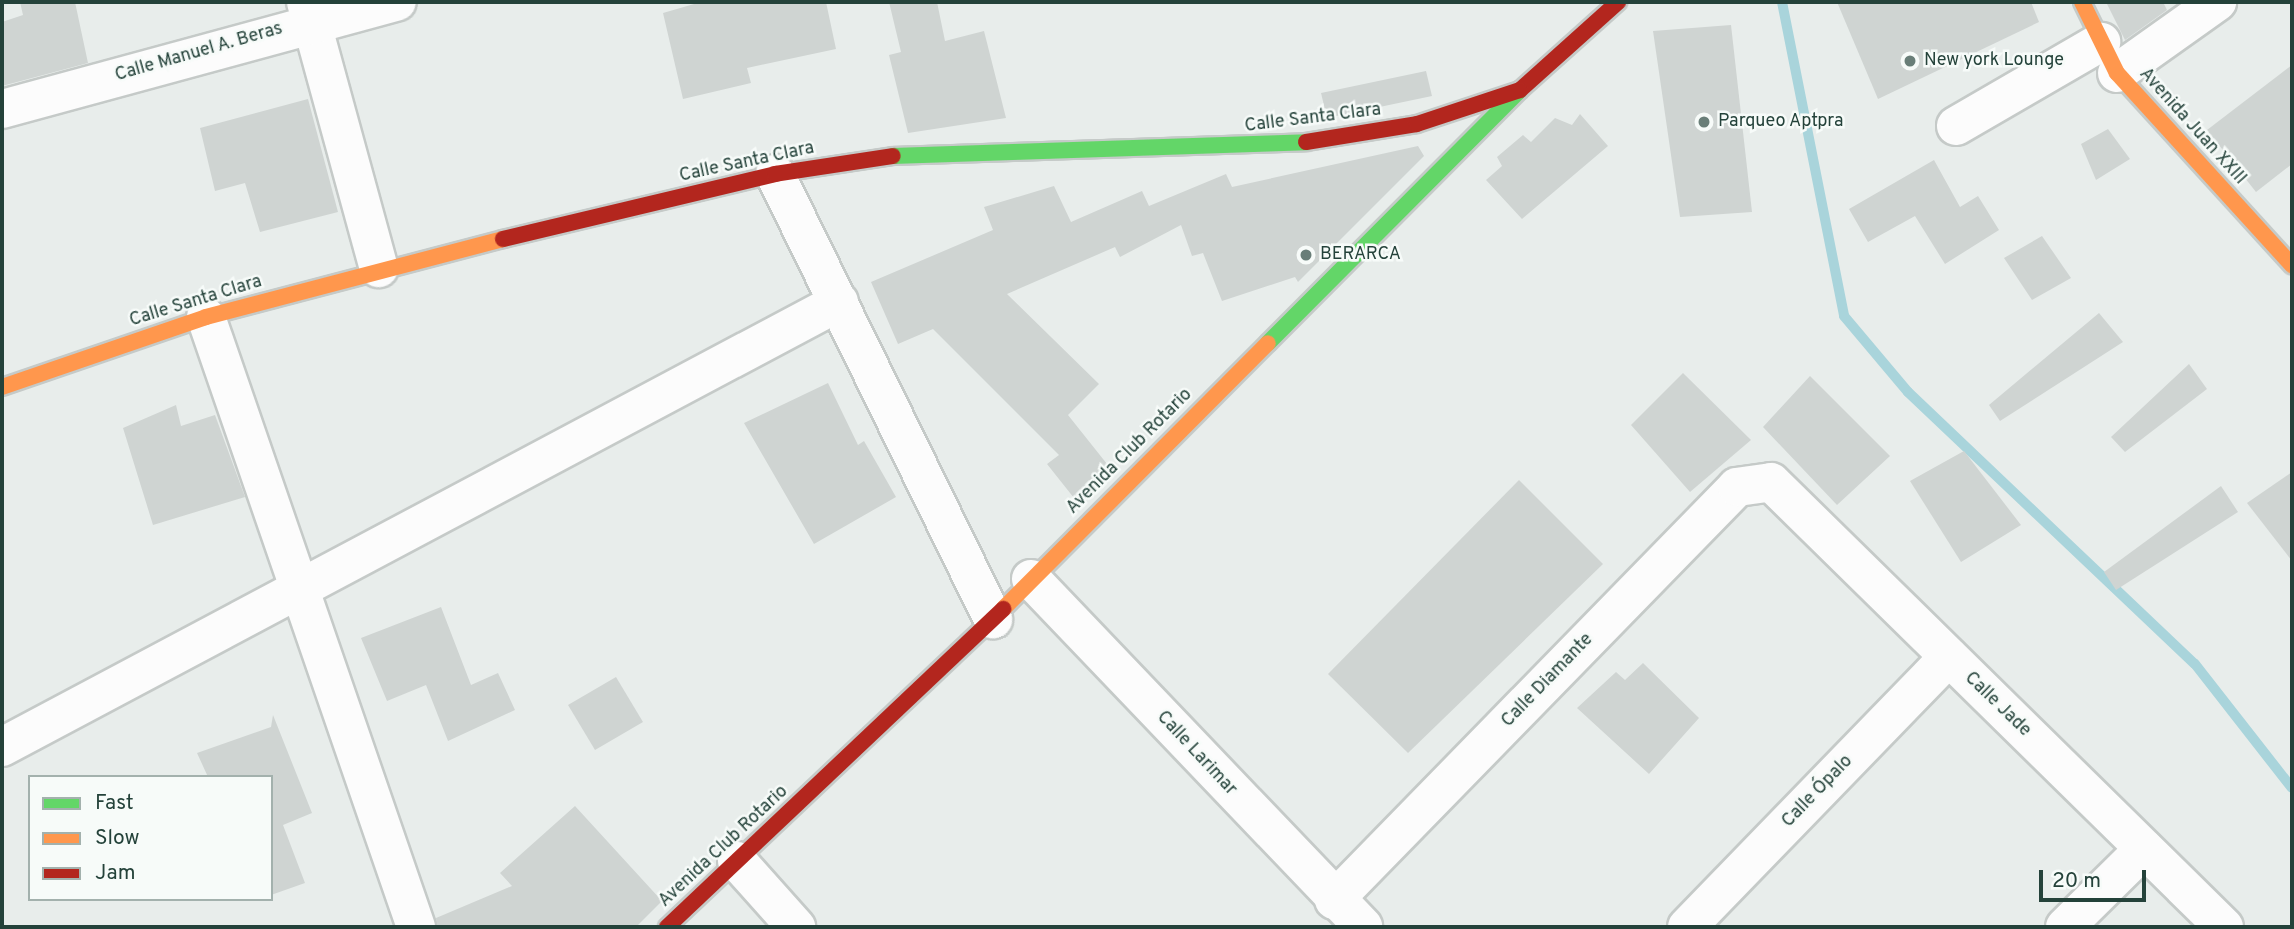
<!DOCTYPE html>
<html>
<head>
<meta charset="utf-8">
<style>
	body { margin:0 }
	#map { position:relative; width:2294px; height:929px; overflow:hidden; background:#e8edeb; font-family:Overpass,sans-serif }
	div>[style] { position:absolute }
	.stream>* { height:10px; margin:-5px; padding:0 5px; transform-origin:5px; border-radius:5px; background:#a9d4db }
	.building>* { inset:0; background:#cfd4d2 }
	.roads { filter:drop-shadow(2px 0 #c5cac8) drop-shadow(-2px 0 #c5cac8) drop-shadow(0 2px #c5cac8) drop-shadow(0 -2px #c5cac8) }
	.street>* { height:38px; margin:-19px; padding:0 19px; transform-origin:19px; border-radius:19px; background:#fcfcfc }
	.fast>* { height:16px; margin:-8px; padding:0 8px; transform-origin:8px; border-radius:8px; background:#63d668 }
	.slow>* { height:16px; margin:-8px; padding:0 8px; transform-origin:8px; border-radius:8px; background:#ff974d }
	.jam>* { height:16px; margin:-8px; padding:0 8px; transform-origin:8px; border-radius:8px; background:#b3261e }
	.dots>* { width:19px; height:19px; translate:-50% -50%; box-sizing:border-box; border:4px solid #f7fbf9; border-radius:50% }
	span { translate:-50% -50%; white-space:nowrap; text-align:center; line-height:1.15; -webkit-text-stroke:5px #f7fbf9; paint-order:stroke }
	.street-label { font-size:18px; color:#24423a }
	.poi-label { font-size:18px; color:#24423a }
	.left { translate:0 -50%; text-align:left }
	.frame { position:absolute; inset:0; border:4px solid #24423a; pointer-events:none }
	.legend { position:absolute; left:28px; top:775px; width:245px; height:126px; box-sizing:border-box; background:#f7fbf9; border:2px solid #a3b1ad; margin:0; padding:9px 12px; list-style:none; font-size:21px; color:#24423a }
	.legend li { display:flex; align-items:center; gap:14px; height:35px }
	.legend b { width:35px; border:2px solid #a3b1ad }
	.scale { position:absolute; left:2039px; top:870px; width:107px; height:32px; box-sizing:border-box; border:4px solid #24423a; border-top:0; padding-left:9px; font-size:21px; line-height:24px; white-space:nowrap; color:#24423a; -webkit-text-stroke:5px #f7fbf9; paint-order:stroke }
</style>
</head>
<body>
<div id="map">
	<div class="stream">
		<i style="left:1782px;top:2px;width:320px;rotate:78.8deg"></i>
		<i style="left:1844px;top:316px;width:99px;rotate:49.9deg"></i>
		<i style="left:1908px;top:392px;width:395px;rotate:43.5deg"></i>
		<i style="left:2195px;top:664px;width:157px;rotate:52deg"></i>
	</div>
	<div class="building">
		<i style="clip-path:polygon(20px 2px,75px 2px,88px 63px,2px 86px,2px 22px,23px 15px)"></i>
		<i style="clip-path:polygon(701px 2px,826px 2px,836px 49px,747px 68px,751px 83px,683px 99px,663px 13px)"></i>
		<i style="clip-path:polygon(889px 2px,937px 2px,945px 41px,984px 31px,1006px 118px,908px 133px,889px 55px,901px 52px)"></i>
		<i style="clip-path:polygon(1837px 2px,2031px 2px,2039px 22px,1878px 99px)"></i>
		<i style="clip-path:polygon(2106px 2px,2163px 2px,2167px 10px,2125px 40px)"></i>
		<i style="clip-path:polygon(1731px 25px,1752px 212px,1680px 217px,1653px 31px)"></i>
		<i style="clip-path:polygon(2292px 65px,2292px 164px,2256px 192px,2207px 130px)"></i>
		<i style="clip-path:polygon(1426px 71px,1432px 96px,1327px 118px,1321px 93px)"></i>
		<i style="clip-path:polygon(308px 99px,338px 212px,260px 232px,245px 183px,215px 191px,200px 128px)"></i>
		<i style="clip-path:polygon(1580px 114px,1608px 146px,1522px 219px,1486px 180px,1502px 166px,1497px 157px,1523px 135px,1531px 142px,1555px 118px,1572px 125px)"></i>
		<i style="clip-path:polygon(2108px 129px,2130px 159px,2096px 180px,2081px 144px)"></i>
		<i style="clip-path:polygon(1418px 146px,1424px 156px,1298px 282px,1295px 277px,1222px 301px,1203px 253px,1192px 256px,1181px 225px,1120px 257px,1115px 247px,1007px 294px,1099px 384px,1068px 415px,1111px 469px,1074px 498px,1047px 464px,1059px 455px,933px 329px,898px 344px,871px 282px,993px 230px,984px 207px,1054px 186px,1071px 222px,1142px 191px,1149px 206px,1226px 174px,1232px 187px)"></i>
		<i style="clip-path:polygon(1934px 160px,1960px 207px,1978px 196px,1999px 230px,1945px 264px,1915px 216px,1868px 242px,1849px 209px)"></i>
		<i style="clip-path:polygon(2042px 236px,2071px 278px,2032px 300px,2004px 258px)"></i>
		<i style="clip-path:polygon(2099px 313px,2123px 342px,2000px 421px,1989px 405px)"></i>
		<i style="clip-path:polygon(2189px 364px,2207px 389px,2125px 452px,2111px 437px)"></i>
		<i style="clip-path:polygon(1683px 373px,1751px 440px,1690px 492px,1631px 425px)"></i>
		<i style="clip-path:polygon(1810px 376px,1890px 456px,1837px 505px,1763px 427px)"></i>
		<i style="clip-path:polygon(828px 383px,858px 445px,864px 441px,896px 497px,814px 544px,744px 423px)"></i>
		<i style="clip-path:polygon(176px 405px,181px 426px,215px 415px,245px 497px,153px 525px,123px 428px)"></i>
		<i style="clip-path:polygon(1964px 451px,2021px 525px,1961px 562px,1910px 481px)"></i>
		<i style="clip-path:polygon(2292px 472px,2292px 561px,2247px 503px)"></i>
		<i style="clip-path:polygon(1519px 480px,1603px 564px,1408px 753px,1328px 674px)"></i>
		<i style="clip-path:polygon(2221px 486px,2238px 512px,2116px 590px,2104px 572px)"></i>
		<i style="clip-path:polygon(441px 607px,471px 685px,498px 673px,515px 710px,448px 741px,426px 685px,387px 701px,361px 638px)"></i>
		<i style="clip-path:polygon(1643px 663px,1699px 718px,1649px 774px,1577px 708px,1616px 672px,1625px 680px)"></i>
		<i style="clip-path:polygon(616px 677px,643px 722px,595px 750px,568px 705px)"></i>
		<i style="clip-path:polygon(273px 715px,312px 813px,283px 825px,305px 883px,271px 895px,271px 777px,208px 777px,197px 753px,271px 727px)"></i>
		<i style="clip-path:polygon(575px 806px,662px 901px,636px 927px,437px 927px,436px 918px,512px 886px,500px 873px)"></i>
	</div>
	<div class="roads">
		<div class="street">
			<i style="left:306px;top:2px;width:276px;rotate:74.7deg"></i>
			<i style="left:2117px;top:73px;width:123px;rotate:-35.4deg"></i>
			<i style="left:2px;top:109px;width:409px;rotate:-15.2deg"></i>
			<i style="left:1956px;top:126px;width:168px;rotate:-30.1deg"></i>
			<i style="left:775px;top:174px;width:496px;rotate:63.9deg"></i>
			<i style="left:206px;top:317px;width:645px;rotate:71deg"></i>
			<i style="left:1031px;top:579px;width:481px;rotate:46.3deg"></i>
			<i style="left:2px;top:747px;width:948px;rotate:-28deg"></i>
			<i style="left:737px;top:861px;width:89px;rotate:48.2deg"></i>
			<i style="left:1334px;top:900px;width:577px;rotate:-45.7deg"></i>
			<i style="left:1737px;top:487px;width:34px;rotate:-8deg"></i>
			<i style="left:1771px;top:482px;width:635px;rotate:44.49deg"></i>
			<i style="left:1687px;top:927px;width:376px;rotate:-45.9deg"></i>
			<i style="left:2065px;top:927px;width:111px;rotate:-44.6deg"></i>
		</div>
		<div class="fast">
			<i style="left:893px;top:156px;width:413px;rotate:-1.9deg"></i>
			<i style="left:1268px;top:343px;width:357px;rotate:-45.1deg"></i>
		</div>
		<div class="slow">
			<i style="left:2082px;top:2px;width:79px;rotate:63.8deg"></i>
			<i style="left:2117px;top:73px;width:260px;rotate:47.7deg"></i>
			<i style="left:2px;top:387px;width:216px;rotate:-18.9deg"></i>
			<i style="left:206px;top:317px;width:307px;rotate:-14.7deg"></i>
			<i style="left:1003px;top:609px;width:375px;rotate:-45.1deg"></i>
		</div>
		<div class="jam">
			<i style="left:1520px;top:90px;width:132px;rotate:-41.9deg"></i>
			<i style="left:1306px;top:142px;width:112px;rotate:-9.2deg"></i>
			<i style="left:1417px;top:124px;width:108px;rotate:-18.3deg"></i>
			<i style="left:503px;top:239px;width:280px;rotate:-13.4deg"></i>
			<i style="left:775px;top:174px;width:119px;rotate:-8.7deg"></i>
			<i style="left:667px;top:927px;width:463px;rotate:-43.4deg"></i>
		</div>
	</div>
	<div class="dots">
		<i style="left:1910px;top:61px;background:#697e78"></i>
		<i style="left:1704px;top:122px;background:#697e78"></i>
		<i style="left:1306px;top:255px;background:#697e78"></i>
	</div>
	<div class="street-label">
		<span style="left:199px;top:53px;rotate:-16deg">Calle Manuel A. Beras</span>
		<span style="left:1313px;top:119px;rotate:-7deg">Calle Santa Clara</span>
		<span style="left:2192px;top:127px;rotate:48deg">Avenida Juan XXIII</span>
		<span style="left:747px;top:163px;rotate:-12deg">Calle Santa Clara</span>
		<span style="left:196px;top:302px;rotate:-17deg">Calle Santa Clara</span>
		<span style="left:1130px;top:452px;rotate:-45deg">Avenida Club Rotario</span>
		<span style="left:1548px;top:681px;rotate:-46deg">Calle Diamante</span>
		<span style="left:1997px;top:705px;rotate:44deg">Calle Jade</span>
		<span style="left:1196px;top:754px;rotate:47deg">Calle Larimar</span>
		<span style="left:1818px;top:792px;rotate:-46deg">Calle Ópalo</span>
		<span style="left:724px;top:847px;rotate:-43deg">Avenida Club Rotario</span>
	</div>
	<div class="poi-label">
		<span class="left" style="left:1924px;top:61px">New york Lounge</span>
		<span class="left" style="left:1718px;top:122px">Parqueo Aptpra</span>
		<span class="left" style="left:1320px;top:255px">BERARCA</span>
	</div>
	<div class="frame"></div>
	<ul class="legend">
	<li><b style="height:9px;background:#63d668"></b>Fast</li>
	<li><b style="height:9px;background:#ff974d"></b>Slow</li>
	<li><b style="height:9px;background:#b3261e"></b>Jam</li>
	</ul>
	<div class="scale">20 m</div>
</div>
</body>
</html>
